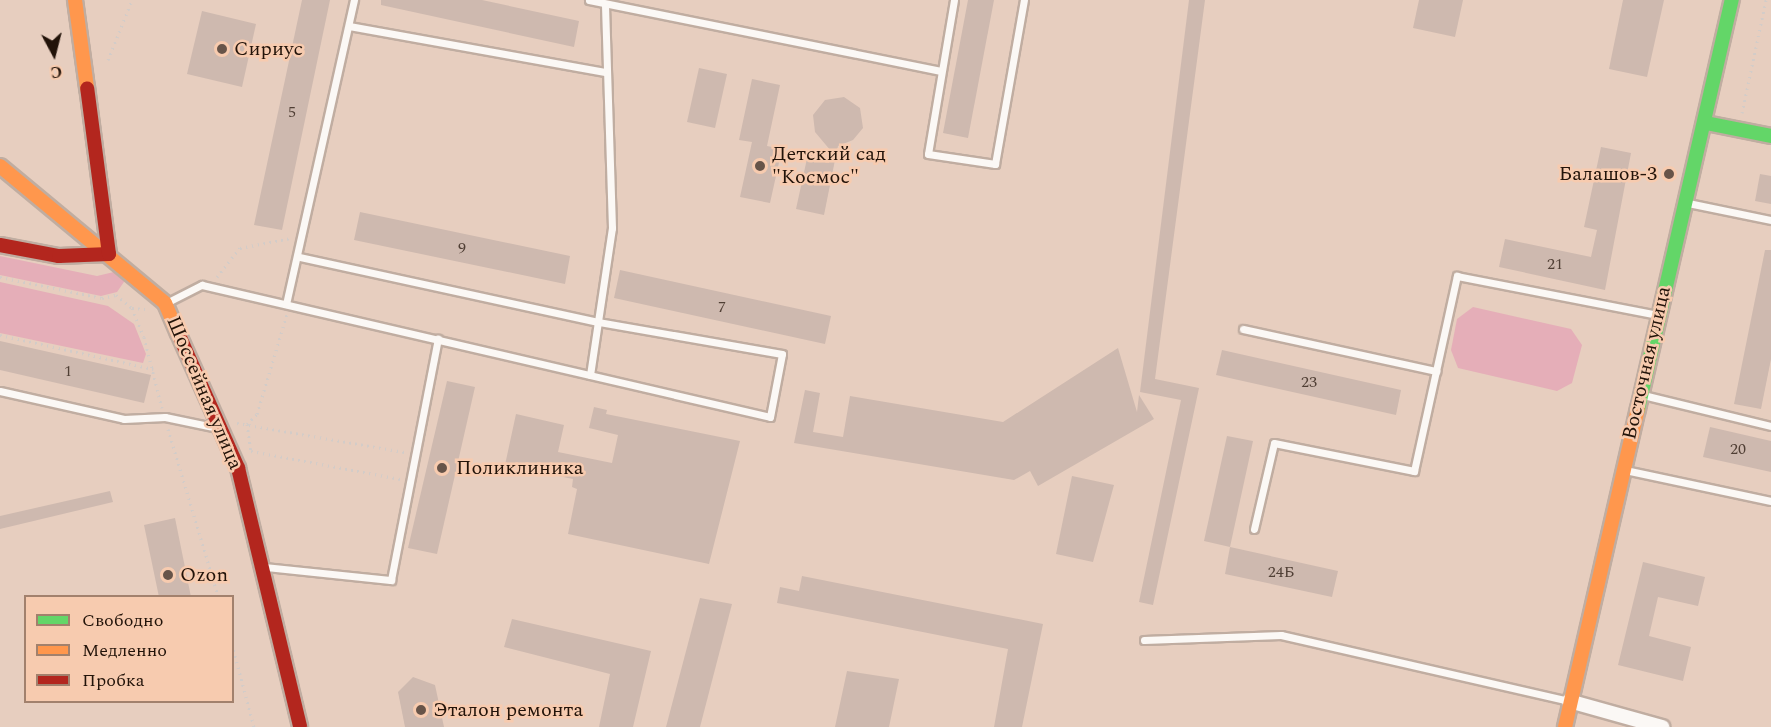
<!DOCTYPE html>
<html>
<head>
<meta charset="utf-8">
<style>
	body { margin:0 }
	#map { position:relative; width:1771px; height:727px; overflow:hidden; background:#e7cebf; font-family:Spectral,serif }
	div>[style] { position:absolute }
	.green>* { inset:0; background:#e5aeb8 }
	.building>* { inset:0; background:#ceb9af }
	.path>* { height:3px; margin-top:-1.5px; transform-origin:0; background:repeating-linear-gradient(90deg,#d3ccc8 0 1.5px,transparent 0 6px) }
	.roads { filter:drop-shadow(2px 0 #c0ada1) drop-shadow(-2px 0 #c0ada1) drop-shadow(0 2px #c0ada1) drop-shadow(0 -2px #c0ada1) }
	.lane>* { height:7px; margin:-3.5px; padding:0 3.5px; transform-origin:3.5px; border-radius:3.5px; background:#fbf8f5 }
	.street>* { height:14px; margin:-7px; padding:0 7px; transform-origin:7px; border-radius:7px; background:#fbf8f5 }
	.fast>* { height:14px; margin:-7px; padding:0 7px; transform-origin:7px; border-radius:7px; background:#63d668 }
	.slow>* { height:14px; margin:-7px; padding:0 7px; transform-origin:7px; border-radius:7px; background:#ff974d }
	.jam>* { height:14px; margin:-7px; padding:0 7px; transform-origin:7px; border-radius:7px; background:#b3261e }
	.dots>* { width:16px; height:16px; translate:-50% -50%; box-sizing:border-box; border:3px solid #f7cbaf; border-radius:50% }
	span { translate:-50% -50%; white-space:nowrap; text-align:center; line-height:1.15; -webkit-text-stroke:5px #f7cbaf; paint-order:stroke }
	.number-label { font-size:16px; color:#503f35 }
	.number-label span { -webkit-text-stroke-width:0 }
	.poi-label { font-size:20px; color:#221309 }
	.left { translate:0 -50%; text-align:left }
	.right { translate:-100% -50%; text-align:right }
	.street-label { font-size:20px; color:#221309 }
	.legend { position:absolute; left:24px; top:595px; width:210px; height:108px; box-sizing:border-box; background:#f7cbaf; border:2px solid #a2816d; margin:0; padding:8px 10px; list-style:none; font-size:18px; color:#221309 }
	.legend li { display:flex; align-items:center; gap:12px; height:30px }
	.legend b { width:30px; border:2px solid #a2816d }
	.north { position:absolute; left:24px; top:24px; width:60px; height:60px; -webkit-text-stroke:4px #f7cbaf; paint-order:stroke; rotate:173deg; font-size:16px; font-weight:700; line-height:24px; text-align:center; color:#221309 }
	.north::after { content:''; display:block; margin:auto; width:21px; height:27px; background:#221309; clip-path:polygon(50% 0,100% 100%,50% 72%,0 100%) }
</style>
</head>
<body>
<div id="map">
	<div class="green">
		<i style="clip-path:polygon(0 256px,97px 276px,118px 271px,126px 279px,117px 292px,101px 296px,0 275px)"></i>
		<i style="clip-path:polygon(0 282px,108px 306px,134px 324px,146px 354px,143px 363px,0 333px)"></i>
		<i style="clip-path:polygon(1473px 307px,1571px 329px,1582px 345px,1572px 383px,1557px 391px,1458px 368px,1451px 350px,1457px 319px)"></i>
	</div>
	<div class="building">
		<i style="clip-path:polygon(302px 0,330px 0,282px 230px,254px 225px)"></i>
		<i style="clip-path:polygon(381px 0,482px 0,579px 21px,574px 47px,381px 5px)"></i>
		<i style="clip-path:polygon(968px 0,994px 0,968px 138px,943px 133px)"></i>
		<i style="clip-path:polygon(1189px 0,1205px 0,1155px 379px,1199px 388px,1153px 605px,1139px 602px,1181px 400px,1140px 392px)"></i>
		<i style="clip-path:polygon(1419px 0,1463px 0,1455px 37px,1413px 28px)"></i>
		<i style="clip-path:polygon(1623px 0,1664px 0,1647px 77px,1609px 69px)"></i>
		<i style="clip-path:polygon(202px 11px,256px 24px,242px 87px,187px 74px)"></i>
		<i style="clip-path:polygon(699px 68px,727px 74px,715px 128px,687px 122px)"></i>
		<i style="clip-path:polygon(752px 79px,780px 85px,767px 146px,782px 149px,770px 203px,740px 197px,752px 142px,739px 140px)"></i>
		<i style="clip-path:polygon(844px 97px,860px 108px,863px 128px,853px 140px,838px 146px,836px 157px,815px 132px,813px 115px,825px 100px)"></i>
		<i style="clip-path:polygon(1601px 147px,1631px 153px,1605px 290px,1499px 267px,1505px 239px,1591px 257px,1597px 230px,1584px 227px)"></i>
		<i style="clip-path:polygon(808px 154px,835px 160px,824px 215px,796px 209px)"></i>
		<i style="clip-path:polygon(1760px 174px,1771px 176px,1771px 204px,1755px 201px)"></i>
		<i style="clip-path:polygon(360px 212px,570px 256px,565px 284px,354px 240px)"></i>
		<i style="clip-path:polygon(1765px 250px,1771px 250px,1771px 359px,1761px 409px,1734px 404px)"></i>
		<i style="clip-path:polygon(620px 270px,831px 316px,825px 344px,614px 298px)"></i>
		<i style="clip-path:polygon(0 341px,151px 375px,144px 403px,0 370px)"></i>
		<i style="clip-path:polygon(1118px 348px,1137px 412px,1139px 395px,1154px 419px,1038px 486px,1030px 471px,1014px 480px,794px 443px,805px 390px,820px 393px,813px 432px,843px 437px,850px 396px,1003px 422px)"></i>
		<i style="clip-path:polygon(1222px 350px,1401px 390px,1396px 415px,1216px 375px)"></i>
		<i style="clip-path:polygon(447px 381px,475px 387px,437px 554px,408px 548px)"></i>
		<i style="clip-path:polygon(594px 407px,607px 410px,606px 414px,740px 441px,709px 564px,568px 534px,577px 489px,572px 487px,573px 479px,505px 465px,516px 414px,564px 425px,558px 452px,612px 463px,618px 435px,589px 428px)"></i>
		<i style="clip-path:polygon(1710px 427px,1771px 441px,1771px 472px,1703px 457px)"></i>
		<i style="clip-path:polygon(1227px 436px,1253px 441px,1230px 547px,1204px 541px)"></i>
		<i style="clip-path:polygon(1072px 476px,1114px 485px,1093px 562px,1056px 554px)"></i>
		<i style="clip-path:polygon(110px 491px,113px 502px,0 529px,0 516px)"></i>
		<i style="clip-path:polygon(175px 518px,191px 597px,159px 597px,144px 525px)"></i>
		<i style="clip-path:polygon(1230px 547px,1338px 571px,1332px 597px,1225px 574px)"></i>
		<i style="clip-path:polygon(1643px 562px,1705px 577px,1698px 606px,1658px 597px,1649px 636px,1691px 647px,1683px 681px,1618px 665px)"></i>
		<i style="clip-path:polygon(802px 576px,1043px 624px,1022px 727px,994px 727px,1008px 649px,777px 603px,780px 587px,799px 591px)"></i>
		<i style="clip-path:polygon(700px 598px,732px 604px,700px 727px,666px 727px)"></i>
		<i style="clip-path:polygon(512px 619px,651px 651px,633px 727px,599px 727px,610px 674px,504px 647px)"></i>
		<i style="clip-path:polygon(847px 671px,899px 679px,889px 727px,835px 727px)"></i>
		<i style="clip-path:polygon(413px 677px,435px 685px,444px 727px,405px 727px,398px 692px)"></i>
	</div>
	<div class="path">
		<i style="left:108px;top:60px;width:65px;rotate:-68.2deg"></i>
		<i style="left:1742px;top:113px;width:116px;rotate:-78deg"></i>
		<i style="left:0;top:277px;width:104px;rotate:11.6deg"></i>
		<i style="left:102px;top:298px;width:14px;rotate:-12deg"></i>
		<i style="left:116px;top:295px;width:21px;rotate:39deg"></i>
		<i style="left:132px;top:308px;width:31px;rotate:68deg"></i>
		<i style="left:144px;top:337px;width:73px;rotate:75.8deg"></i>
		<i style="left:217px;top:277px;width:37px;rotate:-52deg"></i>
		<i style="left:240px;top:248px;width:52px;rotate:-11.1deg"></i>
		<i style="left:132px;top:308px;width:13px;rotate:4deg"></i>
		<i style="left:0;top:335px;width:157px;rotate:12.5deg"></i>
		<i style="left:237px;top:423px;width:170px;rotate:9.8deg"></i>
		<i style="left:247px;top:424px;width:27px;rotate:82deg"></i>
		<i style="left:251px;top:451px;width:152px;rotate:10.6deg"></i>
		<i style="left:247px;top:424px;width:14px;rotate:-45deg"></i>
		<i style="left:257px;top:414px;width:104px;rotate:-73.3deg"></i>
		<i style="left:168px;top:429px;width:174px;rotate:73.3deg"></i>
		<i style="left:232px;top:644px;width:86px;rotate:75.2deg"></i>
	</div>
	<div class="roads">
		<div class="lane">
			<i style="left:589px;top:0;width:359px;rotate:11.4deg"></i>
			<i style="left:954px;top:0;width:156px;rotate:99.6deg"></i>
			<i style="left:928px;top:154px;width:68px;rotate:8.5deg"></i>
			<i style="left:995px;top:164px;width:167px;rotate:-80deg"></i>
			<i style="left:349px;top:26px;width:260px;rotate:10.2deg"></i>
			<i style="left:1688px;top:203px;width:85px;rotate:11.6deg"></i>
			<i style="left:168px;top:302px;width:38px;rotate:-27deg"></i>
			<i style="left:202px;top:285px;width:583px;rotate:13.08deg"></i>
			<i style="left:770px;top:417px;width:64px;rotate:-79.2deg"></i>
			<i style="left:782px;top:354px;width:187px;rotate:-170.1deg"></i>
			<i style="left:598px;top:322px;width:306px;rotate:-167.7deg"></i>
			<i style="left:286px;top:304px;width:312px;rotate:-77.4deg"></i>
			<i style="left:1243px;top:329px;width:198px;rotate:12.3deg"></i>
			<i style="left:590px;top:375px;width:149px;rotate:-81.5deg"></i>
			<i style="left:612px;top:228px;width:224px;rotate:-91.8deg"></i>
			<i style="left:0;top:391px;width:127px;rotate:12.7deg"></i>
			<i style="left:124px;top:419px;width:41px;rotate:-2.8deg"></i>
			<i style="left:165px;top:417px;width:54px;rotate:11.7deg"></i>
			<i style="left:1643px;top:395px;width:132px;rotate:13.6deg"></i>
			<i style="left:1625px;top:470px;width:149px;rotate:12deg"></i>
			<i style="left:1254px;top:529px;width:88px;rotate:-76.9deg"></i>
			<i style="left:1274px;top:443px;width:143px;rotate:11.3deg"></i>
			<i style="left:1414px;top:471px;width:200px;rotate:-77.6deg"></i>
			<i style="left:1457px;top:276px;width:205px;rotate:11deg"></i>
			<i style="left:265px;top:567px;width:127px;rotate:5.9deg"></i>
			<i style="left:391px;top:580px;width:246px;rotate:-79deg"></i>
			<i style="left:1144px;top:640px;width:137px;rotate:-2.1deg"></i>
			<i style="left:1281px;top:635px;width:295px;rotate:12.9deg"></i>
		</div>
		<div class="street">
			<i style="left:1569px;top:701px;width:97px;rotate:15.6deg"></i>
		</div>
		<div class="fast">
			<i style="left:1706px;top:123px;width:66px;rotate:11.3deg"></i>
			<i style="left:1638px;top:409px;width:420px;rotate:-77.1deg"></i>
		</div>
		<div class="slow">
			<i style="left:75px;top:0;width:89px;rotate:82.2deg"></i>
			<i style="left:0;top:166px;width:214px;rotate:39.7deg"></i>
			<i style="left:165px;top:303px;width:33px;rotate:67deg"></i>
			<i style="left:1565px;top:727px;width:326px;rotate:-77.1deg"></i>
		</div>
		<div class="jam">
			<i style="left:0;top:245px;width:60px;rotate:10.6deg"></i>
			<i style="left:59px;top:256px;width:50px;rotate:-2.3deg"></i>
			<i style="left:109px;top:254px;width:167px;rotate:-97.5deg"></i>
			<i style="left:178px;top:333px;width:148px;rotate:66deg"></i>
			<i style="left:238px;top:468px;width:266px;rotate:76.5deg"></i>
		</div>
	</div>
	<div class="dots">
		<i style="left:222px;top:49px;background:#675449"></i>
		<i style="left:760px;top:166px;background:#675449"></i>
		<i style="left:1669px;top:174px;background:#675449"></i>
		<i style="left:442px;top:468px;background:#675449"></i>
		<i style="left:168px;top:575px;background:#675449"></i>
		<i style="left:421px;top:710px;background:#675449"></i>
	</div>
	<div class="number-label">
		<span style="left:292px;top:112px">5</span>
		<span style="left:462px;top:248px">9</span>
		<span style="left:1555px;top:264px">21</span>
		<span style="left:722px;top:307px">7</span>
		<span style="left:68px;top:371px">1</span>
		<span style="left:1309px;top:382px">23</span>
		<span style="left:1738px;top:449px">20</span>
		<span style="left:1281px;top:572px">24Б</span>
	</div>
	<div class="poi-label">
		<span class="left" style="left:234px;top:49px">Сириус</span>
		<span class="left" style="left:772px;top:166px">Детский сад<br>"Космос"</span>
		<span class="right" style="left:1657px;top:174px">Балашов-3</span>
		<span class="left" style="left:456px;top:468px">Поликлиника</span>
		<span class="left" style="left:180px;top:575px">Ozon</span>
		<span class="left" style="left:433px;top:710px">Эталон ремонта</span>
	</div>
	<div class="street-label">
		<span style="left:1647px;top:363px;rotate:-77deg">Восточная улица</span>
		<span style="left:204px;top:393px;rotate:67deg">Шоссейная улица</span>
	</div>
	<ul class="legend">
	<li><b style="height:8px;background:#63d668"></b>Свободно</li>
	<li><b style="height:8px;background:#ff974d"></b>Медленно</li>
	<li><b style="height:8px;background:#b3261e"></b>Пробка</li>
	</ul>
	<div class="north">С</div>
</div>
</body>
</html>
